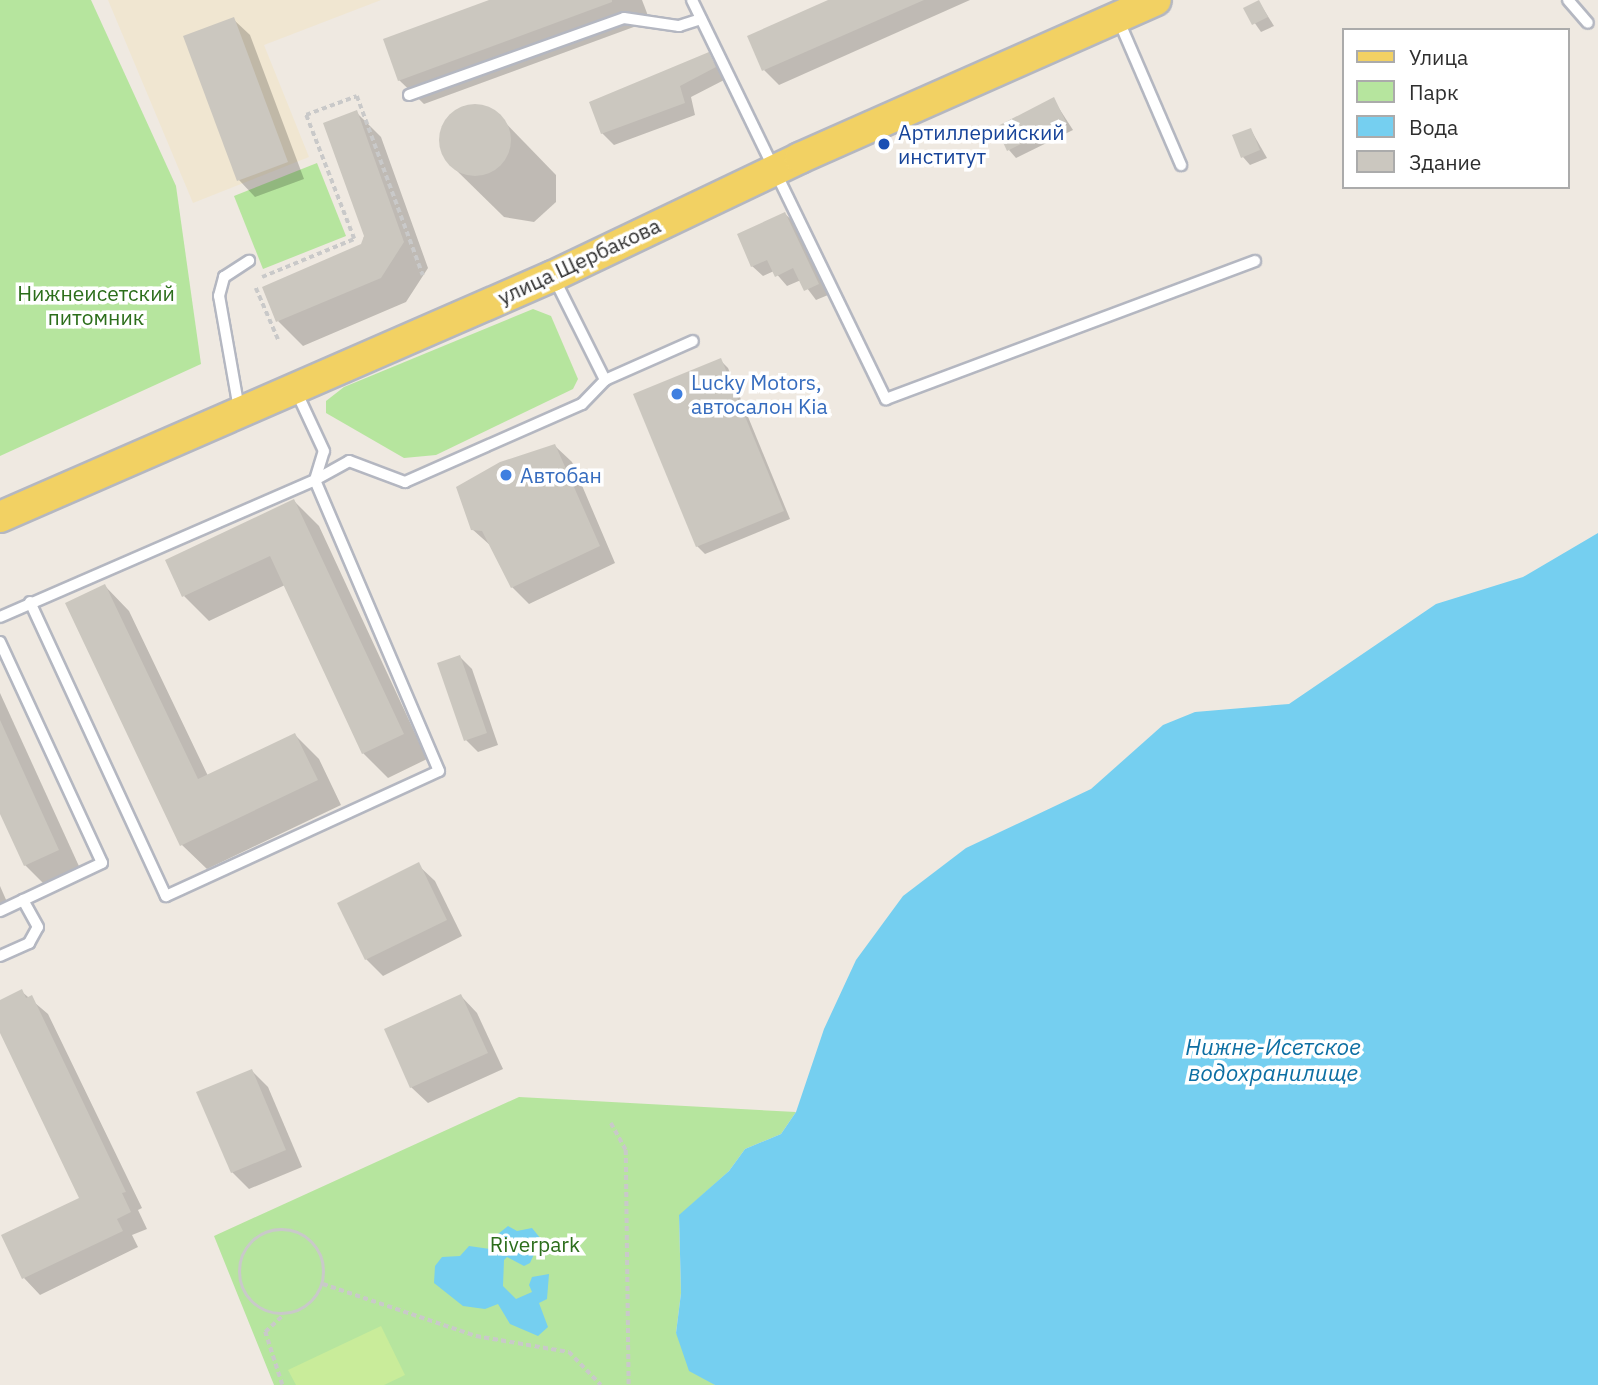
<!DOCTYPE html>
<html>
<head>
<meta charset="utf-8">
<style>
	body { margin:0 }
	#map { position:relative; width:1598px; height:1385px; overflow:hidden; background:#efe9e1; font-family:"IBM Plex Sans",sans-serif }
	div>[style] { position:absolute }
	.education>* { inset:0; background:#f0e6d1 }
	.green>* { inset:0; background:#b6e59e }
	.pitch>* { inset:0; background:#c9ec9a }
	.water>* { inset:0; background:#75cff0 }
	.shadow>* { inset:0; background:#0003 }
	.building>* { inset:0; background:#cbc7bf }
	.round { border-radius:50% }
	.path>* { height:3.5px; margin-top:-1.75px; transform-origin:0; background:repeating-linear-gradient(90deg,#c9c9c9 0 5px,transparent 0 8.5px) }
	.path>.ring { margin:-1.75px; padding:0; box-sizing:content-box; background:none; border:3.5px solid #c9c9c9; border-radius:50% }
	.roads { filter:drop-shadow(2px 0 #b4b7c1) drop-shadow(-2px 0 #b4b7c1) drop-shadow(0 2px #b4b7c1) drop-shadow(0 -2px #b4b7c1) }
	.lane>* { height:10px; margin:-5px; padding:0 5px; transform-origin:5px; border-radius:5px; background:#fff }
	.primary>* { height:30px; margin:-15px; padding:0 15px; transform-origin:15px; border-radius:15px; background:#f2d163 }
	.dots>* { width:19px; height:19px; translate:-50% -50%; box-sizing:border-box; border:4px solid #fff; border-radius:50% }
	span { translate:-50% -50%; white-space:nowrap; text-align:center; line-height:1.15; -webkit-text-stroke:7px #fff; paint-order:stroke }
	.transit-label { font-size:21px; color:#164399 }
	.left { translate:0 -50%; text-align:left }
	.street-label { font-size:21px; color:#2e2e2e }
	.park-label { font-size:21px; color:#2c6e1b }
	.shop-label { font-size:21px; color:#366cbe }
	.water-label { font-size:23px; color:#0d6fa3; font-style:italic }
	.legend { position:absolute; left:1342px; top:28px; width:228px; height:161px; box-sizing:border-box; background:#fff; border:2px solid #ababab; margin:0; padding:9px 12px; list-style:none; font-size:21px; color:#2e2e2e }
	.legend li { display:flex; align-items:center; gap:14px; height:35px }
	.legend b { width:35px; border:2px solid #ababab }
</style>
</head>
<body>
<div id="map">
	<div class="education">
		<i style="clip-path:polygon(108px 0,381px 0,264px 45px,309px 157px,193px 203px)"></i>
	</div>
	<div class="green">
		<i style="clip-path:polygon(0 0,91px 0,176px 186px,201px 364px,0 456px)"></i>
		<i style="clip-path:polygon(317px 163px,346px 236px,263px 269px,234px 196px)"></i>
		<i style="clip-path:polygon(533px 309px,551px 316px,578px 379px,573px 389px,436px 455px,404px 458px,326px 413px,326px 401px,344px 387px)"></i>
		<i style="clip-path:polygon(519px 1097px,796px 1112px,781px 1134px,745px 1149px,729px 1171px,679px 1216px,681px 1293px,676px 1333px,715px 1385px,274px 1385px,214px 1236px)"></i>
	</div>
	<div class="pitch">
		<i style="clip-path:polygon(381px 1326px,405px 1375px,384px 1385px,296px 1385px,288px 1370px)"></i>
	</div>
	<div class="water">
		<i style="clip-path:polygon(1598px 533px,1598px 1385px,715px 1385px,689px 1371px,676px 1333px,681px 1293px,679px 1215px,729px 1171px,745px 1149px,781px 1134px,796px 1112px,824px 1029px,856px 960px,903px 896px,966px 848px,1091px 789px,1163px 725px,1195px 712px,1289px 704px,1436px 604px,1523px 577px)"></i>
		<i style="clip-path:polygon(508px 1226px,517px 1231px,532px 1228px,541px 1239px,530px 1263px,524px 1266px,507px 1257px,504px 1260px,503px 1286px,516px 1299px,532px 1292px,529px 1285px,532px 1277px,549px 1274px,547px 1299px,539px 1303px,548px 1327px,538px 1336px,510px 1324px,498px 1304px,485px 1309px,463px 1306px,434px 1283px,435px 1266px,442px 1257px,460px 1256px,469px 1246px,497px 1250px,493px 1238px)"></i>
	</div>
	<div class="shadow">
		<i style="clip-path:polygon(494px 0,642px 0,650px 21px,424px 104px,399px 80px)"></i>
		<i style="clip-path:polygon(832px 0,970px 0,779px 85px,764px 70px)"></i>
		<i style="clip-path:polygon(1259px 2px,1274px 26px,1261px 32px,1245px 9px)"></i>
		<i style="clip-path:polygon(233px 19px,250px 35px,304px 179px,255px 197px,239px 180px,185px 37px)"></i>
		<i style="clip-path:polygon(708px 54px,726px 79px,691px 97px,695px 115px,614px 145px,602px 133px)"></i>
		<i style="clip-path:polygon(1053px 99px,1073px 130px,1016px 158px,1009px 150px)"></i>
		<i style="clip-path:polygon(464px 106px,492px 109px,556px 175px,556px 202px,534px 222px,504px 217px,455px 169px,440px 143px,448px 117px)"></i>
		<i style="clip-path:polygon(356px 112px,381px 137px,428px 268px,406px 302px,303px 346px,278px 321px,362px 245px,366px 228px)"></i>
		<i style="clip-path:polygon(1251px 130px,1267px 158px,1250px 165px,1243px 157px)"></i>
		<i style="clip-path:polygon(785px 214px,796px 224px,828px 295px,816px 300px,801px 280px,787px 286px,774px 271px,763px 276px,752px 266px)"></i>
		<i style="clip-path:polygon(720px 360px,728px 368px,790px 519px,705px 554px,697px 546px)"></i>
		<i style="clip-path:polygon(555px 446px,572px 462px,615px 563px,529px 604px,512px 587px,491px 546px,472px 529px)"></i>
		<i style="clip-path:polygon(294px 501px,319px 526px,427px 759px,388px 778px,363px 753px,285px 585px,209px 621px,184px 596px)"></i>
		<i style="clip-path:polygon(105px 586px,129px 611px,208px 776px,295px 735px,319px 759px,341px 805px,207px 869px,182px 845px)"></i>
		<i style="clip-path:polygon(460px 657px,472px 669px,498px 745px,478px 752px,466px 740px)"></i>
		<i style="clip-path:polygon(0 693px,83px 875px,50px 890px,25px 865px,0 810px)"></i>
		<i style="clip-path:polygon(418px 865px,435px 881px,462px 936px,383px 976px,366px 959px)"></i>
		<i style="clip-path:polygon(0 886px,7px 902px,0 905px)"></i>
		<i style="clip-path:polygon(21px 991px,48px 1014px,142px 1208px,138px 1210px,147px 1229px,132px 1235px,138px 1247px,40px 1295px,24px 1278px,81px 1199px,0 1029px,0 1001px)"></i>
		<i style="clip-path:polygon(461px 996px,477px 1013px,503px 1069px,428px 1103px,411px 1087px)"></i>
		<i style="clip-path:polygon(252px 1071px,268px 1087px,302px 1167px,249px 1189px,232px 1172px)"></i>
	</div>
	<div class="building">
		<i style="clip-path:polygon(489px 0,612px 0,612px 2px,398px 81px,383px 39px)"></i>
		<i style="clip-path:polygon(828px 0,924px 0,762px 71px,747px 36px)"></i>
		<i style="clip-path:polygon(1259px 0,1268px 17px,1252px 25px,1243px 8px)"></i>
		<i style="clip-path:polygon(234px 17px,288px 162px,237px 181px,183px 36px)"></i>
		<i style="clip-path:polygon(709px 52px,716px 67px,680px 86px,685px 103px,601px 134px,589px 102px)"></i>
		<i style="clip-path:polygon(1054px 97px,1066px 122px,1007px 151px,996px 127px)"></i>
		<i class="round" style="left:439px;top:104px;width:72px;height:72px"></i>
		<i style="clip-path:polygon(357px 110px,404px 242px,381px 278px,276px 322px,262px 287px,361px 244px,364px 236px,323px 123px)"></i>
		<i style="clip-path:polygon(1251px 128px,1260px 150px,1241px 158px,1232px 135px)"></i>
		<i style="clip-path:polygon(785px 212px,819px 284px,804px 291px,793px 268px,775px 277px,767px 260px,751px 267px,737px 234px)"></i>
		<i style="clip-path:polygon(721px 358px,784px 511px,696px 547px,633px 394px)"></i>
		<i style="clip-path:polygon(555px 444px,600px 546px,511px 588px,482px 531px,471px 530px,456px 487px,500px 462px)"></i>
		<i style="clip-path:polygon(294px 499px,404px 734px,362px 754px,270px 556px,182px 597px,165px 560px)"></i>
		<i style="clip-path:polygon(105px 584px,198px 779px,295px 733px,318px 780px,180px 846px,65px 603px)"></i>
		<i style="clip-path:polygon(460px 655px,487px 733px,464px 741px,437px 663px)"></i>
		<i style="clip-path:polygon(0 720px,59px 850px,24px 866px,0 814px)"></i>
		<i style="clip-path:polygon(419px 862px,447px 920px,365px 960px,337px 903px)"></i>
		<i style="clip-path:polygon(22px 989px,26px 998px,32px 995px,126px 1192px,122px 1193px,131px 1212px,117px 1219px,123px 1231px,22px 1279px,1px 1235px,79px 1198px,0 1033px,0 1000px)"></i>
		<i style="clip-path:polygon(461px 994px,488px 1053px,410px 1088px,384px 1029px)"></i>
		<i style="clip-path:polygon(252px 1069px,286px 1150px,231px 1173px,196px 1092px)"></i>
	</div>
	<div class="path">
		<i style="left:262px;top:277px;width:100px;rotate:-22.4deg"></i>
		<i style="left:354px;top:239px;width:133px;rotate:-111.2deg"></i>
		<i style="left:306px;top:115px;width:54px;rotate:-20.4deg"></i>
		<i style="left:357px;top:96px;width:191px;rotate:69.8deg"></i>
		<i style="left:256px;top:288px;width:56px;rotate:66.7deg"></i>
		<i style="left:611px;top:1123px;width:31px;rotate:61deg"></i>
		<i style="left:626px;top:1150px;width:235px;rotate:89.3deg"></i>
		<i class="ring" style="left:240px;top:1230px;width:80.5px;height:80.5px"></i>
		<i style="left:323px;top:1284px;width:162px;rotate:18.8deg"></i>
		<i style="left:476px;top:1336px;width:94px;rotate:9.8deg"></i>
		<i style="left:569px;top:1352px;width:46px;rotate:45.9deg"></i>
		<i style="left:282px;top:1385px;width:56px;rotate:-107.8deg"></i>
		<i style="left:265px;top:1332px;width:25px;rotate:-43deg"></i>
	</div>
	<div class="roads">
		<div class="lane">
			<i style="left:692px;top:0;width:444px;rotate:64.1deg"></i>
			<i style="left:886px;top:399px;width:394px;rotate:-20.5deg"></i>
			<i style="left:1568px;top:0;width:30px;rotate:49deg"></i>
			<i style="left:1119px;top:21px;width:157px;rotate:66.7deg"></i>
			<i style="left:409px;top:95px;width:228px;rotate:-19.7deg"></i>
			<i style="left:624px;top:18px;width:56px;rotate:8.3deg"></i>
			<i style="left:679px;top:26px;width:23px;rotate:-18deg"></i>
			<i style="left:555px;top:280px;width:112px;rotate:63.4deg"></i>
			<i style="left:239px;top:409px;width:115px;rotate:-100deg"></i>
			<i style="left:219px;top:296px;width:20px;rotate:-75deg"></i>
			<i style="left:224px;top:277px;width:30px;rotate:-33deg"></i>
			<i style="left:30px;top:602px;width:324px;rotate:65.2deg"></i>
			<i style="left:166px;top:896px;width:300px;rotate:-24.6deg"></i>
			<i style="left:439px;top:771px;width:316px;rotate:-113.1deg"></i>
			<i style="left:315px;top:480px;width:30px;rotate:-73deg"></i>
			<i style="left:324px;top:451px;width:66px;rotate:-115deg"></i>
			<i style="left:0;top:617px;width:344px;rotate:-23.5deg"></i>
			<i style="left:315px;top:480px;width:39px;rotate:-29deg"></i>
			<i style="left:349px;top:461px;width:60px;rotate:20.6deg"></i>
			<i style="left:405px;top:482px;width:193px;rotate:-23.8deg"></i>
			<i style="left:582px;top:404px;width:33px;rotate:-46deg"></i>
			<i style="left:605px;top:380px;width:96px;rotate:-23.9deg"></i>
			<i style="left:0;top:642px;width:243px;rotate:65.2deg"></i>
			<i style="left:102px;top:863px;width:113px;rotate:154.8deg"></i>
			<i style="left:0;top:956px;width:32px;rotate:-24deg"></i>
			<i style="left:29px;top:943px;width:18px;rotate:-61deg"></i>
			<i style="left:38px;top:927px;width:31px;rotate:-119deg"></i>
		</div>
		<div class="primary">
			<i style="left:0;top:517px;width:603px;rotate:-23.55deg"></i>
			<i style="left:553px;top:276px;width:274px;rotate:-25.5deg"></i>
			<i style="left:800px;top:158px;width:389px;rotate:-23.9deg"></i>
		</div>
	</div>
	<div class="dots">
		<i style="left:884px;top:144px;background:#1a4fb4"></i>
		<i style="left:677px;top:394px;background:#3f7fe0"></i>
		<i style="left:506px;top:475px;background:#3f7fe0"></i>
	</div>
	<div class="transit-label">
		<span class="left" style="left:898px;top:144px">Артиллерийский<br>институт</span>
	</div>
	<div class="street-label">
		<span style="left:579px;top:261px;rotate:-25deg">улица Щербакова</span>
	</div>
	<div class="park-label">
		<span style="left:96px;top:305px">Нижнеисетский<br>питомник</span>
		<span style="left:535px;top:1244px">Riverpark</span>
	</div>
	<div class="shop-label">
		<span class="left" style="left:691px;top:394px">Lucky Motors,<br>автосалон Kia</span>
		<span class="left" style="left:520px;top:475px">Автобан</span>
	</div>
	<div class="water-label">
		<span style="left:1273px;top:1059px">Нижне-Исетское<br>водохранилище</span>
	</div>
	<ul class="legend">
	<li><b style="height:9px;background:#f2d163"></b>Улица</li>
	<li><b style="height:19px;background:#b6e59e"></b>Парк</li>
	<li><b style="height:19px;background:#75cff0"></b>Вода</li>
	<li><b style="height:19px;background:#cbc7bf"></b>Здание</li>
	</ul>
</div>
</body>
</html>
